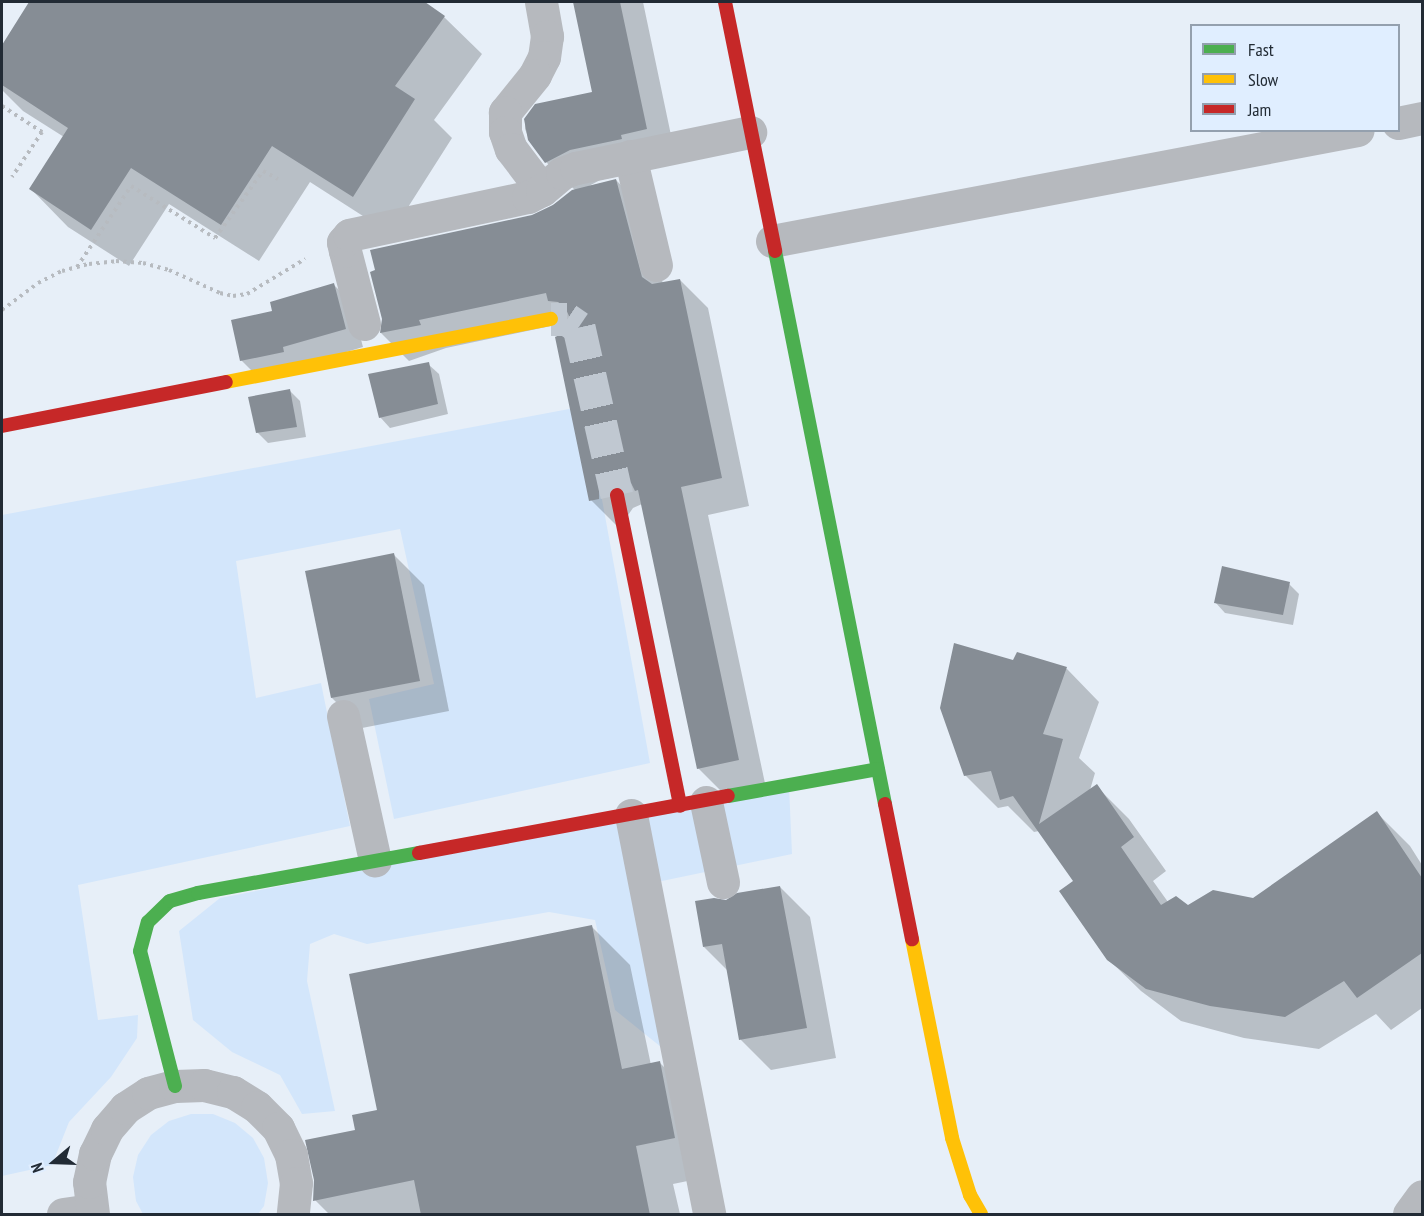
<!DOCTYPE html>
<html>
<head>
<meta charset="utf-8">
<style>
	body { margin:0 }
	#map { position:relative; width:1424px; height:1216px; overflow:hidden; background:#e7eff8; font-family:"PT Sans Narrow",sans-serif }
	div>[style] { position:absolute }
	.green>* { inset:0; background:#d3e6fb }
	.shadow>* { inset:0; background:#0003 }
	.building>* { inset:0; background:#868d95 }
	.secondary-tunnel>* { height:33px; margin-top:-16.5px; transform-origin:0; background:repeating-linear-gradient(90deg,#c0c8d1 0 33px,transparent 0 49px) }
	.path>* { height:4px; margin-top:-2px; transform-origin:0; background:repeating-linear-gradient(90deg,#b7bbc0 0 3px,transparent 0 7.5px) }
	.street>* { height:33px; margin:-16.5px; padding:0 16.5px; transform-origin:16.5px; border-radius:16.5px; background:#b6b9be }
	.fast>* { height:14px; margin:-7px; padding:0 7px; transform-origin:7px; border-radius:7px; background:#4caf50 }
	.slow>* { height:14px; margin:-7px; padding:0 7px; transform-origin:7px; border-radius:7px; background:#ffc107 }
	.jam>* { height:14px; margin:-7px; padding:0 7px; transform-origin:7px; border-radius:7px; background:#c62828 }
	span { translate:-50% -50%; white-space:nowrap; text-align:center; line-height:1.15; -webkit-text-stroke:6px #e0eeff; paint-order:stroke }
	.frame { position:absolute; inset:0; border:3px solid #222b35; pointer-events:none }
	.legend { position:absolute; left:1190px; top:24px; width:210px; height:108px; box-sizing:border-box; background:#e0eeff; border:2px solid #94a0ae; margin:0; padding:8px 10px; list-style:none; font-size:18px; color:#222b35 }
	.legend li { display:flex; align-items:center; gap:12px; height:30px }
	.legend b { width:30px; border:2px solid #94a0ae }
	.north { position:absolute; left:24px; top:1132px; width:60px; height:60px; -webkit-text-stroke:4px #e0eeff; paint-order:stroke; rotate:251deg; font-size:16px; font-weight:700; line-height:24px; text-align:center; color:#222b35 }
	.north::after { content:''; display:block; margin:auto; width:21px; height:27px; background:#222b35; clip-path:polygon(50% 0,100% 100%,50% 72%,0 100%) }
</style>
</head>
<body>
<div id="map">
	<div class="green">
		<i style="clip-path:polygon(585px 406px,650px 763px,394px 819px,369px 699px,434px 684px,400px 529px,236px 561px,256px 698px,321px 683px,350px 826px,78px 885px,98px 1020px,138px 1015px,137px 1038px,111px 1077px,69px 1122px,52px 1165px,2px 1176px,2px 515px)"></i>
		<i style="clip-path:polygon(789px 786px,792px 854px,638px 886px,671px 1055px,615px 1010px,595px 920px,549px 912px,367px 944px,334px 934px,310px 944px,307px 981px,335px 1111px,302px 1114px,280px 1075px,232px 1052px,193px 1020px,179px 931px,220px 898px)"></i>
		<i style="clip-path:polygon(191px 1114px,213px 1114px,235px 1123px,253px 1138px,264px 1158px,268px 1183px,264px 1206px,258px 1214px,143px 1214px,136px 1201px,133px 1177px,138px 1155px,151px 1135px,169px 1121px)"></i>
	</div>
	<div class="shadow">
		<i style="clip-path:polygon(30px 2px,384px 2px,402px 14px,411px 2px,423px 2px,444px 17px,482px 54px,434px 120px,452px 138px,391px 234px,310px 182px,259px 261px,169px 204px,129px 266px,68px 227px,31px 189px,64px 137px,23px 111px,2px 90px,2px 48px)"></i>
		<i style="clip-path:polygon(574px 2px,643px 2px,676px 159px,651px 169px,600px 180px,589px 186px,616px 180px,644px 209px,663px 284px,680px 280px,708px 308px,749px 506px,708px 515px,766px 788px,726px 796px,698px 768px,642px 504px,633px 508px,619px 528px,591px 500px,565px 334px,570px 322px,446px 348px,409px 361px,381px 333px,384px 320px,575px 190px,546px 162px,529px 139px,525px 129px,525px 119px,594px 94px)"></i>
		<i style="clip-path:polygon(333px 284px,351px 302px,363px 347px,259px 378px,241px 360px,274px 312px)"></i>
		<i style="clip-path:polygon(428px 364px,439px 374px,448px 414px,390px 428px,380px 417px)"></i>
		<i style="clip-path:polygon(290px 391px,300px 401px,306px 437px,268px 443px,257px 432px)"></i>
		<i style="clip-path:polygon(394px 555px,424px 585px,449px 711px,362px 728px,332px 698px)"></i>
		<i style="clip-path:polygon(1289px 584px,1299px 594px,1293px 625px,1225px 613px,1215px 602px)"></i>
		<i style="clip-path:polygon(1018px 653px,1067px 669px,1099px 702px,1079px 758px,1095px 773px,1090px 790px,1096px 786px,1129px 819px,1166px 871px,1153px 881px,1168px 902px,1188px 906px,1254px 900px,1377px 813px,1410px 846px,1422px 865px,1422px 1008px,1391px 1030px,1376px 1014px,1319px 1049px,1244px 1038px,1181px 1021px,1141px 991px,1107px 958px,1075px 881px,1039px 831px,1034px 832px,1008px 806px,998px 808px,965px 775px)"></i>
		<i style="clip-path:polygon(780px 887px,810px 917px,836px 1058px,771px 1070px,741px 1040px,728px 971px,704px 947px,727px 902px)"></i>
		<i style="clip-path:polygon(592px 927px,630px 965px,651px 1065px,660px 1063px,698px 1101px,712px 1176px,673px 1184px,680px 1214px,329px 1214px,315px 1200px,357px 1131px)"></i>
	</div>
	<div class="building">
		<i style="clip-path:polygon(29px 2px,425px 2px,445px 16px,395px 86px,415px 99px,353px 197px,272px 146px,221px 225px,131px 168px,91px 230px,29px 189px,68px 128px,2px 85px,2px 45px)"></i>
		<i style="clip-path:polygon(573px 2px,620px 2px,647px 129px,621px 135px,622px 139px,570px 150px,545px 163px,528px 140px,524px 119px,535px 104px,592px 92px)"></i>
		<i style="clip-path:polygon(616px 179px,642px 277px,652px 284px,680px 279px,722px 478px,681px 487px,739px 760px,697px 769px,638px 490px,635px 491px,631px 483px,623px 477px,613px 477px,605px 481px,599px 489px,599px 499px,589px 501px,555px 337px,564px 333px,568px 326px,569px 316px,565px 307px,558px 302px,548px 301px,546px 293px,419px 320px,421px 325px,380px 333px,382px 319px,370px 272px,375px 270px,370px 250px,532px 215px,553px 205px,572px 190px)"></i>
		<i style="clip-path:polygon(334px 283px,346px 329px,283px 347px,284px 352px,240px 361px,231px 320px,272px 311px,270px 302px)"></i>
		<i style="clip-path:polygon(429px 362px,438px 404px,379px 418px,368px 374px)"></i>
		<i style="clip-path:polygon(290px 389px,297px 427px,256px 433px,248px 397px)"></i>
		<i style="clip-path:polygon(394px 553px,420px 681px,331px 698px,305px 571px)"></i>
		<i style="clip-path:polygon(1222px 566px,1290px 582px,1283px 615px,1214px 603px)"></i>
		<i style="clip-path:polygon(954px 643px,1013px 660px,1017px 652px,1067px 667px,1043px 734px,1063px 739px,1039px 824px,1097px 784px,1134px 837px,1121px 847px,1161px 905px,1176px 896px,1188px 905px,1213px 890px,1253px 898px,1377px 811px,1422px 878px,1422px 953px,1357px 998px,1344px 981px,1285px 1017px,1210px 1006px,1146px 989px,1107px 960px,1059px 891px,1073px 881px,1013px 796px,1000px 800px,991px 771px,964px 776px,940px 708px)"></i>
		<i style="clip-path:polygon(780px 886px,807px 1028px,739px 1040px,722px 944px,703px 947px,695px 901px,714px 898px,726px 900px,737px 893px)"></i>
		<i style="clip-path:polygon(592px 925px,622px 1069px,660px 1061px,675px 1138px,636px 1146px,650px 1215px,421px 1215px,414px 1180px,313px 1201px,314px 1180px,305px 1140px,355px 1130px,352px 1115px,377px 1110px,349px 974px)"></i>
	</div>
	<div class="secondary-tunnel">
		<i style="left:551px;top:319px;width:16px"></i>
		<i style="left:567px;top:319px;width:14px;rotate:34deg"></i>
		<i style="left:579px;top:327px;width:172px;rotate:77.3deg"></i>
	</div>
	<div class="path">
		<i style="left:2px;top:106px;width:48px;rotate:33deg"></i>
		<i style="left:42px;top:132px;width:54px;rotate:123.7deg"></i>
		<i style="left:77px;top:267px;width:97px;rotate:-56.3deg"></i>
		<i style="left:131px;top:186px;width:99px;rotate:31.8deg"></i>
		<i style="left:215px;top:238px;width:82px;rotate:-54.4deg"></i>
		<i style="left:263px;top:171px;width:17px;rotate:28deg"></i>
		<i style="left:2px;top:310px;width:45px;rotate:-36.9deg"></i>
		<i style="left:38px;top:283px;width:27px;rotate:-27deg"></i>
		<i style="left:62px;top:271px;width:28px;rotate:-15deg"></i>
		<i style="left:89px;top:264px;width:27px;rotate:-6deg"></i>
		<i style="left:116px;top:261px;width:27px;rotate:4deg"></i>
		<i style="left:143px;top:263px;width:27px;rotate:15deg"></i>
		<i style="left:169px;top:270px;width:56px;rotate:24.3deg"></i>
		<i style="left:220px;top:293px;width:13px;rotate:13deg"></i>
		<i style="left:233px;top:296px;width:14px;rotate:-8deg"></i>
		<i style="left:247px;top:294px;width:68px;rotate:-31.1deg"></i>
	</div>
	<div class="street">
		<i style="left:541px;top:2px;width:35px;rotate:80deg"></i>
		<i style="left:547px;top:36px;width:21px;rotate:98deg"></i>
		<i style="left:544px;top:57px;width:20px;rotate:117deg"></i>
		<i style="left:535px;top:75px;width:48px;rotate:129deg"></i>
		<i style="left:505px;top:112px;width:20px;rotate:90deg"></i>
		<i style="left:505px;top:132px;width:18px;rotate:71deg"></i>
		<i style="left:511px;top:149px;width:51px;rotate:52.9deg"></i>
		<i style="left:1398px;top:123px;width:25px;rotate:-12deg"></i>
		<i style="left:630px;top:156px;width:112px;rotate:76.6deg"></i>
		<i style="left:772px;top:241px;width:596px;rotate:-10.73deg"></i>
		<i style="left:364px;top:324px;width:75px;rotate:-104.6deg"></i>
		<i style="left:345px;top:251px;width:9px;rotate:-103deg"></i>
		<i style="left:343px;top:242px;width:9px;rotate:-49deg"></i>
		<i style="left:349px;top:235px;width:183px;rotate:-12deg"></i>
		<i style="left:528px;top:197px;width:16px;rotate:-27deg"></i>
		<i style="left:542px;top:190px;width:26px;rotate:-40deg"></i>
		<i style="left:562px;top:173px;width:15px;rotate:-20deg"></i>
		<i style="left:576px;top:168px;width:178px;rotate:-11.7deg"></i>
		<i style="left:343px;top:716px;width:148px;rotate:77.5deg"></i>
		<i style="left:706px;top:802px;width:82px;rotate:78deg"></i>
		<i style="left:631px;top:815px;width:407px;rotate:78.9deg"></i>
		<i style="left:63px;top:1214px;width:28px;rotate:-8deg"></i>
		<i style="left:93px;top:1214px;width:32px;rotate:-97deg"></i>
		<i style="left:89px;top:1182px;width:29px;rotate:-78deg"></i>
		<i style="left:95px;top:1154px;width:28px;rotate:-64deg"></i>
		<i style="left:107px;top:1129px;width:28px;rotate:-49deg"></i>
		<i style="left:125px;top:1108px;width:27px;rotate:-33deg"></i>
		<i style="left:148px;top:1093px;width:28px;rotate:-15deg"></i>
		<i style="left:175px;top:1086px;width:29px;rotate:-2deg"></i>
		<i style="left:204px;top:1085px;width:30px;rotate:14deg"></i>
		<i style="left:233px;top:1092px;width:28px;rotate:32deg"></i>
		<i style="left:257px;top:1107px;width:30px;rotate:45deg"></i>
		<i style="left:278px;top:1128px;width:30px;rotate:64deg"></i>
		<i style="left:291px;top:1155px;width:28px;rotate:80deg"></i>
		<i style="left:296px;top:1183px;width:31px;rotate:96deg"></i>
		<i style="left:1409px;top:1214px;width:22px;rotate:-54deg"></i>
	</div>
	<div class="fast">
		<i style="left:775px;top:251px;width:564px;rotate:78.75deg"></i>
		<i style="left:728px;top:796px;width:152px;rotate:-10.2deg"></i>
		<i style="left:175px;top:1086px;width:139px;rotate:-104.5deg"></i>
		<i style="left:140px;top:951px;width:30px;rotate:-75deg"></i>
		<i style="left:148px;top:922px;width:30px;rotate:-44deg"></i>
		<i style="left:170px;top:901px;width:29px;rotate:-16deg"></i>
		<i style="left:198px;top:893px;width:225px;rotate:-10.3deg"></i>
	</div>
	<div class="slow">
		<i style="left:226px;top:382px;width:331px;rotate:-11deg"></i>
		<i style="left:912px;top:939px;width:203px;rotate:78.6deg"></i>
		<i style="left:952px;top:1138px;width:60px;rotate:72.5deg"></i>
		<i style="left:970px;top:1195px;width:22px;rotate:60deg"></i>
	</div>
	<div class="jam">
		<i style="left:725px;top:2px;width:254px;rotate:78.6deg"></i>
		<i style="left:2px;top:426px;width:228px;rotate:-11.1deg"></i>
		<i style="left:617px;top:495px;width:317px;rotate:78.5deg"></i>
		<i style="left:885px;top:804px;width:138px;rotate:78.7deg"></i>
		<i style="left:419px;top:853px;width:314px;rotate:-10.5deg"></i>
	</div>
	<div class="frame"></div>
	<ul class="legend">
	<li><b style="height:8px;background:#4caf50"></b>Fast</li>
	<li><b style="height:8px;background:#ffc107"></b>Slow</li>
	<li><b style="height:8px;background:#c62828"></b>Jam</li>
	</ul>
	<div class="north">N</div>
</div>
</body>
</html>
